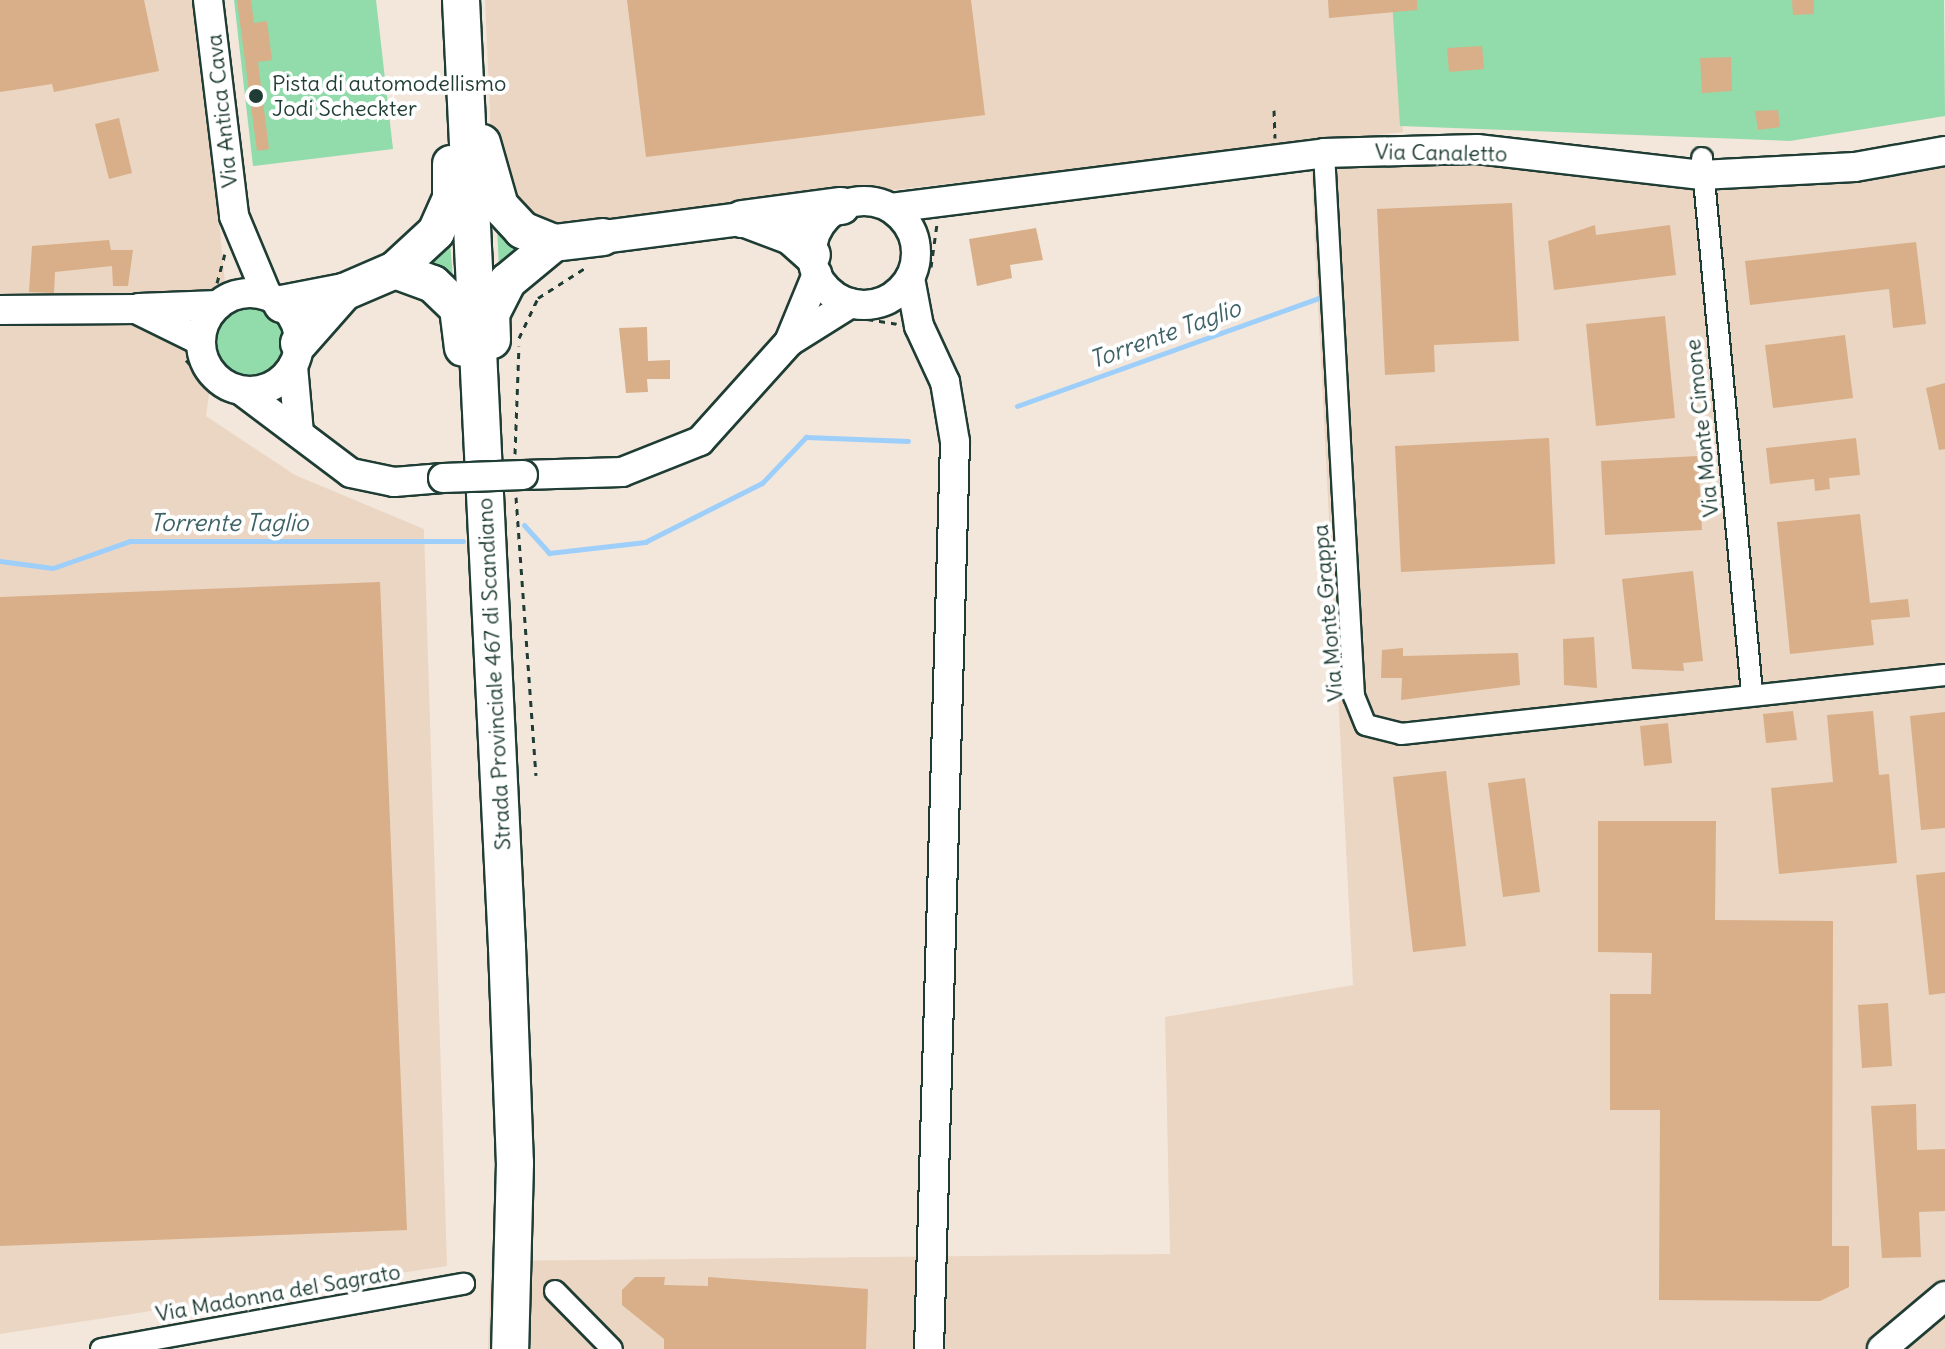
<!DOCTYPE html>
<html>
<head>
<meta charset="utf-8">
<style>
	body { margin:0 }
	#map { position:relative; width:1945px; height:1349px; overflow:hidden; background:#f3e7dc; font-family:Delius,sans-serif }
	div>[style] { position:absolute }
	.built>* { inset:0; background:#ebd6c3 }
	.green>* { inset:0; background:#92dbab }
	.round { border-radius:50% }
	.stream>* { height:5px; margin:-2.5px; padding:0 2.5px; transform-origin:2.5px; border-radius:2.5px; background:#9dcffa }
	.building>* { inset:0; background:#d8af89 }
	.path>* { height:3px; margin-top:-1.5px; transform-origin:0; background:repeating-linear-gradient(90deg,#1f3d34 0 6px,transparent 0 12px) }
	.roads { filter:drop-shadow(2px 0 #1f3d34) drop-shadow(-2px 0 #1f3d34) drop-shadow(0 2px #1f3d34) drop-shadow(0 -2px #1f3d34) }
	.street>* { height:20px; margin:-10px; padding:0 10px; transform-origin:10px; border-radius:10px; background:#fff }
	.secondary>* { height:28px; margin:-14px; padding:0 14px; transform-origin:14px; border-radius:14px; background:#fff }
	.secondary>.ring { margin:-14px; padding:0; box-sizing:content-box; background:none; border:28px solid #fff; border-radius:50% }
	.primary>* { height:32px; margin:-16px; padding:0 16px; transform-origin:16px; border-radius:16px; background:#fff }
	.highway>* { height:36px; margin:-18px; padding:0 18px; transform-origin:18px; border-radius:18px; background:#fff }
	.bridges { filter:drop-shadow(2px 0 #1f3d34) drop-shadow(-2px 0 #1f3d34) drop-shadow(0 2px #1f3d34) drop-shadow(0 -2px #1f3d34) }
	.secondary-bridge>* { height:28px; margin:-14px; padding:0 14px; transform-origin:14px; border-radius:14px; background:#fff }
	.dots>* { width:22px; height:22px; translate:-50% -50%; box-sizing:border-box; border:4px solid #fff; border-radius:50% }
	span { translate:-50% -50%; white-space:nowrap; text-align:center; line-height:1.15; -webkit-text-stroke:8px #fff; paint-order:stroke }
	.poi-label { font-size:22px; color:#1f3d34 }
	.left { translate:0 -50%; text-align:left }
	.street-label { font-size:22px; color:#1f3d34 }
	.water-label { font-size:24px; color:#3e6266; font-style:italic }
</style>
</head>
<body>
<div id="map">
	<div class="built">
		<i style="clip-path:polygon(0 0,198px 0,225px 283px,206px 416px,295px 475px,424px 529px,447px 1266px,0 1334px)"></i>
		<i style="clip-path:polygon(485px 0,1392px 0,1403px 132px,567px 227px,522px 214px,492px 158px)"></i>
		<i style="clip-path:polygon(1945px 160px,1945px 1349px,488px 1349px,491px 1261px,1170px 1254px,1165px 1017px,1353px 985px,1311px 168px)"></i>
	</div>
	<div class="green">
		<i style="clip-path:polygon(234px 0,376px 0,393px 149px,253px 166px)"></i>
		<i style="clip-path:polygon(1392px 0,1944px 0,1945px 116px,1790px 141px,1400px 126px)"></i>
		<i style="clip-path:polygon(497px 226px,527px 247px,499px 269px)"></i>
		<i style="clip-path:polygon(450px 243px,453px 278px,429px 264px)"></i>
		<i class="round" style="left:216px;top:305px;width:74px;height:74px"></i>
	</div>
	<div class="stream">
		<i style="left:1017px;top:406px;width:326px;rotate:-19.7deg"></i>
		<i style="left:524px;top:525px;width:38px;rotate:48deg"></i>
		<i style="left:549px;top:553px;width:97px;rotate:-6.5deg"></i>
		<i style="left:645px;top:542px;width:131px;rotate:-26.8deg"></i>
		<i style="left:762px;top:483px;width:64px;rotate:-46.3deg"></i>
		<i style="left:806px;top:437px;width:102px;rotate:2.2deg"></i>
		<i style="left:0;top:561px;width:53px;rotate:7.5deg"></i>
		<i style="left:53px;top:568px;width:82px;rotate:-19.3deg"></i>
		<i style="left:130px;top:541px;width:333px"></i>
	</div>
	<div class="building">
		<i style="clip-path:polygon(0 0,144px 0,159px 71px,54px 92px,52px 84px,0 92px)"></i>
		<i style="clip-path:polygon(237px 0,251px 0,254px 23px,267px 21px,272px 60px,258px 62px,269px 149px,257px 151px)"></i>
		<i style="clip-path:polygon(627px 0,971px 0,985px 115px,646px 157px)"></i>
		<i style="clip-path:polygon(1328px 0,1417px 0,1417px 10px,1329px 18px)"></i>
		<i style="clip-path:polygon(1792px 0,1814px 0,1814px 14px,1793px 15px)"></i>
		<i style="clip-path:polygon(1482px 46px,1484px 69px,1449px 72px,1447px 48px)"></i>
		<i style="clip-path:polygon(1731px 57px,1732px 91px,1702px 93px,1700px 58px)"></i>
		<i style="clip-path:polygon(1778px 110px,1780px 127px,1758px 130px,1755px 111px)"></i>
		<i style="clip-path:polygon(119px 118px,132px 173px,109px 179px,95px 124px)"></i>
		<i style="clip-path:polygon(1512px 203px,1519px 341px,1434px 345px,1435px 372px,1385px 375px,1377px 209px)"></i>
		<i style="clip-path:polygon(1595px 225px,1596px 235px,1670px 225px,1676px 275px,1554px 290px,1548px 241px)"></i>
		<i style="clip-path:polygon(1036px 228px,1043px 260px,1010px 265px,1012px 278px,977px 286px,969px 239px)"></i>
		<i style="clip-path:polygon(109px 240px,111px 250px,133px 250px,128px 286px,113px 286px,112px 266px,55px 272px,54px 293px,29px 292px,32px 246px)"></i>
		<i style="clip-path:polygon(1916px 242px,1926px 324px,1893px 328px,1889px 289px,1750px 305px,1745px 261px)"></i>
		<i style="clip-path:polygon(1665px 316px,1675px 418px,1596px 426px,1586px 324px)"></i>
		<i style="clip-path:polygon(647px 327px,648px 361px,670px 360px,670px 379px,647px 379px,648px 392px,626px 393px,619px 328px)"></i>
		<i style="clip-path:polygon(1845px 335px,1853px 398px,1773px 408px,1765px 345px)"></i>
		<i style="clip-path:polygon(1945px 383px,1945px 449px,1939px 450px,1926px 388px)"></i>
		<i style="clip-path:polygon(1549px 438px,1555px 564px,1401px 572px,1395px 446px)"></i>
		<i style="clip-path:polygon(1856px 438px,1860px 475px,1829px 478px,1830px 489px,1815px 491px,1814px 479px,1770px 484px,1766px 448px)"></i>
		<i style="clip-path:polygon(1698px 456px,1702px 530px,1605px 535px,1601px 461px)"></i>
		<i style="clip-path:polygon(1860px 514px,1870px 603px,1908px 599px,1910px 617px,1871px 620px,1874px 645px,1790px 654px,1777px 522px)"></i>
		<i style="clip-path:polygon(1693px 571px,1703px 661px,1683px 663px,1684px 671px,1632px 669px,1622px 579px)"></i>
		<i style="clip-path:polygon(380px 582px,407px 1230px,0 1246px,0 597px)"></i>
		<i style="clip-path:polygon(1594px 637px,1597px 688px,1564px 685px,1563px 639px)"></i>
		<i style="clip-path:polygon(1403px 648px,1403px 656px,1518px 653px,1520px 685px,1401px 700px,1402px 678px,1381px 678px,1382px 650px)"></i>
		<i style="clip-path:polygon(1793px 711px,1797px 740px,1766px 743px,1763px 714px)"></i>
		<i style="clip-path:polygon(1873px 711px,1879px 775px,1889px 774px,1897px 863px,1779px 874px,1771px 788px,1833px 782px,1827px 715px)"></i>
		<i style="clip-path:polygon(1945px 712px,1945px 828px,1921px 830px,1910px 716px)"></i>
		<i style="clip-path:polygon(1668px 723px,1672px 763px,1644px 766px,1640px 726px)"></i>
		<i style="clip-path:polygon(1446px 771px,1466px 946px,1413px 952px,1393px 777px)"></i>
		<i style="clip-path:polygon(1525px 778px,1540px 892px,1503px 897px,1488px 783px)"></i>
		<i style="clip-path:polygon(1598px 821px,1716px 821px,1715px 920px,1833px 921px,1832px 1246px,1849px 1246px,1849px 1287px,1820px 1301px,1659px 1300px,1660px 1110px,1610px 1110px,1610px 994px,1651px 994px,1652px 953px,1598px 952px)"></i>
		<i style="clip-path:polygon(1945px 872px,1945px 993px,1929px 995px,1916px 875px)"></i>
		<i style="clip-path:polygon(1888px 1003px,1892px 1066px,1862px 1068px,1858px 1005px)"></i>
		<i style="clip-path:polygon(1916px 1104px,1917px 1150px,1945px 1149px,1945px 1211px,1919px 1212px,1921px 1257px,1882px 1258px,1871px 1106px)"></i>
		<i style="clip-path:polygon(635px 1277px,665px 1277px,664px 1285px,708px 1286px,708px 1277px,868px 1289px,866px 1349px,664px 1349px,664px 1339px,622px 1305px,622px 1290px)"></i>
	</div>
	<div class="path">
		<i style="left:1274px;top:110px;width:28px;rotate:88deg"></i>
		<i style="left:931px;top:267px;width:43px;rotate:-82.1deg"></i>
		<i style="left:217px;top:283px;width:30px;rotate:-75deg"></i>
		<i style="left:867px;top:319px;width:30px;rotate:9deg"></i>
		<i style="left:519px;top:338px;width:44px;rotate:-64.6deg"></i>
		<i style="left:538px;top:298px;width:59px;rotate:-32.6deg"></i>
		<i style="left:186px;top:360px;width:55px;rotate:47.9deg"></i>
		<i style="left:515px;top:454px;width:108px;rotate:-87.9deg"></i>
		<i style="left:516px;top:497px;width:279px;rotate:85.9deg"></i>
	</div>
	<div class="roads">
		<div class="street">
			<i style="left:1324px;top:153px;width:544px;rotate:86.84deg"></i>
			<i style="left:1354px;top:696px;width:31px;rotate:68deg"></i>
			<i style="left:1366px;top:725px;width:36px;rotate:14deg"></i>
			<i style="left:1401px;top:734px;width:547px;rotate:-6.19deg"></i>
			<i style="left:1702px;top:158px;width:537px;rotate:84.66deg"></i>
			<i style="left:555px;top:1291px;width:81px;rotate:45.5deg"></i>
			<i style="left:101px;top:1349px;width:369px;rotate:-10.2deg"></i>
		</div>
		<div class="secondary">
			<i style="left:208px;top:0;width:218px;rotate:83.1deg"></i>
			<i style="left:234px;top:216px;width:86px;rotate:67.3deg"></i>
			<i class="ring" style="left:812px;top:201px;width:76px;height:76px"></i>
			<i style="left:891px;top:208px;width:436px;rotate:-7.2deg"></i>
			<i style="left:1324px;top:153px;width:153px;rotate:-1.5deg"></i>
			<i style="left:1477px;top:149px;width:226px;rotate:6.6deg"></i>
			<i style="left:1701px;top:175px;width:154px;rotate:-3deg"></i>
			<i style="left:1855px;top:167px;width:91px;rotate:-10.1deg"></i>
			<i style="left:910px;top:278px;width:49px;rotate:79.4deg"></i>
			<i style="left:919px;top:326px;width:62px;rotate:65.1deg"></i>
			<i style="left:945px;top:382px;width:61px;rotate:80.5deg"></i>
			<i style="left:955px;top:442px;width:907px;rotate:91.64deg"></i>
			<i class="ring" style="left:201px;top:293px;width:70px;height:70px"></i>
			<i style="left:139px;top:308px;width:79px;rotate:-2.2deg"></i>
			<i style="left:0;top:310px;width:136px;rotate:-0.4deg"></i>
			<i style="left:136px;top:309px;width:72px;rotate:26.2deg"></i>
			<i style="left:789px;top:342px;width:73px;rotate:-32.2deg"></i>
			<i style="left:293px;top:366px;width:67px;rotate:84.9deg"></i>
			<i style="left:242px;top:391px;width:136px;rotate:37deg"></i>
			<i style="left:351px;top:473px;width:44px;rotate:11.8deg"></i>
			<i style="left:394px;top:482px;width:49px;rotate:-4.7deg"></i>
			<i style="left:523px;top:475px;width:99px;rotate:-1.7deg"></i>
			<i style="left:622px;top:472px;width:84px;rotate:-21.7deg"></i>
			<i style="left:700px;top:441px;width:133px;rotate:-48deg"></i>
			<i style="left:789px;top:342px;width:74px;rotate:-67.6deg"></i>
			<i style="left:1882px;top:1349px;width:82px;rotate:-40.1deg"></i>
		</div>
		<div class="primary">
			<i style="left:603px;top:237px;width:140px;rotate:-7.4deg"></i>
		</div>
		<div class="highway">
			<i style="left:461px;top:0;width:948px;rotate:87.22deg"></i>
			<i style="left:507px;top:947px;width:216px;rotate:87.9deg"></i>
			<i style="left:515px;top:1163px;width:186px;rotate:91.5deg"></i>
			<i style="left:482px;top:143px;width:66px;rotate:74.1deg"></i>
			<i style="left:500px;top:206px;width:33px;rotate:47deg"></i>
			<i style="left:522px;top:230px;width:35px;rotate:22deg"></i>
			<i style="left:554px;top:243px;width:49px;rotate:-7deg"></i>
			<i style="left:742px;top:219px;width:100px;rotate:-7.5deg"></i>
			<i style="left:748px;top:220px;width:46px;rotate:20.4deg"></i>
			<i style="left:791px;top:236px;width:28px;rotate:42deg"></i>
			<i style="left:395px;top:270px;width:40px;rotate:20.2deg"></i>
			<i style="left:433px;top:284px;width:35px;rotate:44deg"></i>
			<i style="left:458px;top:308px;width:40px;rotate:82.9deg"></i>
			<i style="left:282px;top:304px;width:63px;rotate:-11deg"></i>
			<i style="left:344px;top:292px;width:56px;rotate:-23.3deg"></i>
			<i style="left:395px;top:270px;width:56px;rotate:-42.8deg"></i>
			<i style="left:436px;top:232px;width:37px;rotate:-66deg"></i>
			<i style="left:451px;top:198px;width:34px;rotate:-90deg"></i>
			<i style="left:492px;top:340px;width:26px;rotate:-92deg"></i>
			<i style="left:491px;top:314px;width:37px;rotate:-63deg"></i>
			<i style="left:508px;top:281px;width:60px;rotate:-39.6deg"></i>
			<i style="left:299px;top:343px;width:68px;rotate:-48.6deg"></i>
		</div>
	</div>
	<div class="bridges">
		<div class="secondary-bridge">
			<i style="left:443px;top:478px;width:80px;rotate:-2.1deg"></i>
		</div>
	</div>
	<div class="dots">
		<i style="left:256px;top:96px;background:#1f3d34"></i>
	</div>
	<div class="poi-label">
		<span class="left" style="left:272px;top:96px">Pista di automodellismo<br>Jodi Scheckter</span>
	</div>
	<div class="street-label">
		<span style="left:222px;top:111px;rotate:-96deg">Via Antica Cava</span>
		<span style="left:1441px;top:153px;rotate:1deg">Via Canaletto</span>
		<span style="left:1702px;top:428px;rotate:-96deg">Via Monte Cimone</span>
		<span style="left:1328px;top:613px;rotate:-95deg">Via Monte Grappa</span>
		<span style="left:494px;top:674px;rotate:-93deg">Strada Provinciale 467 di Scandiano</span>
		<span style="left:278px;top:1293px;rotate:-10deg">Via Madonna del Sagrato</span>
	</div>
	<div class="water-label">
		<span style="left:1165px;top:334px;rotate:-20deg">Torrente Taglio</span>
		<span style="left:229px;top:523px">Torrente Taglio</span>
	</div>
</div>
</body>
</html>
